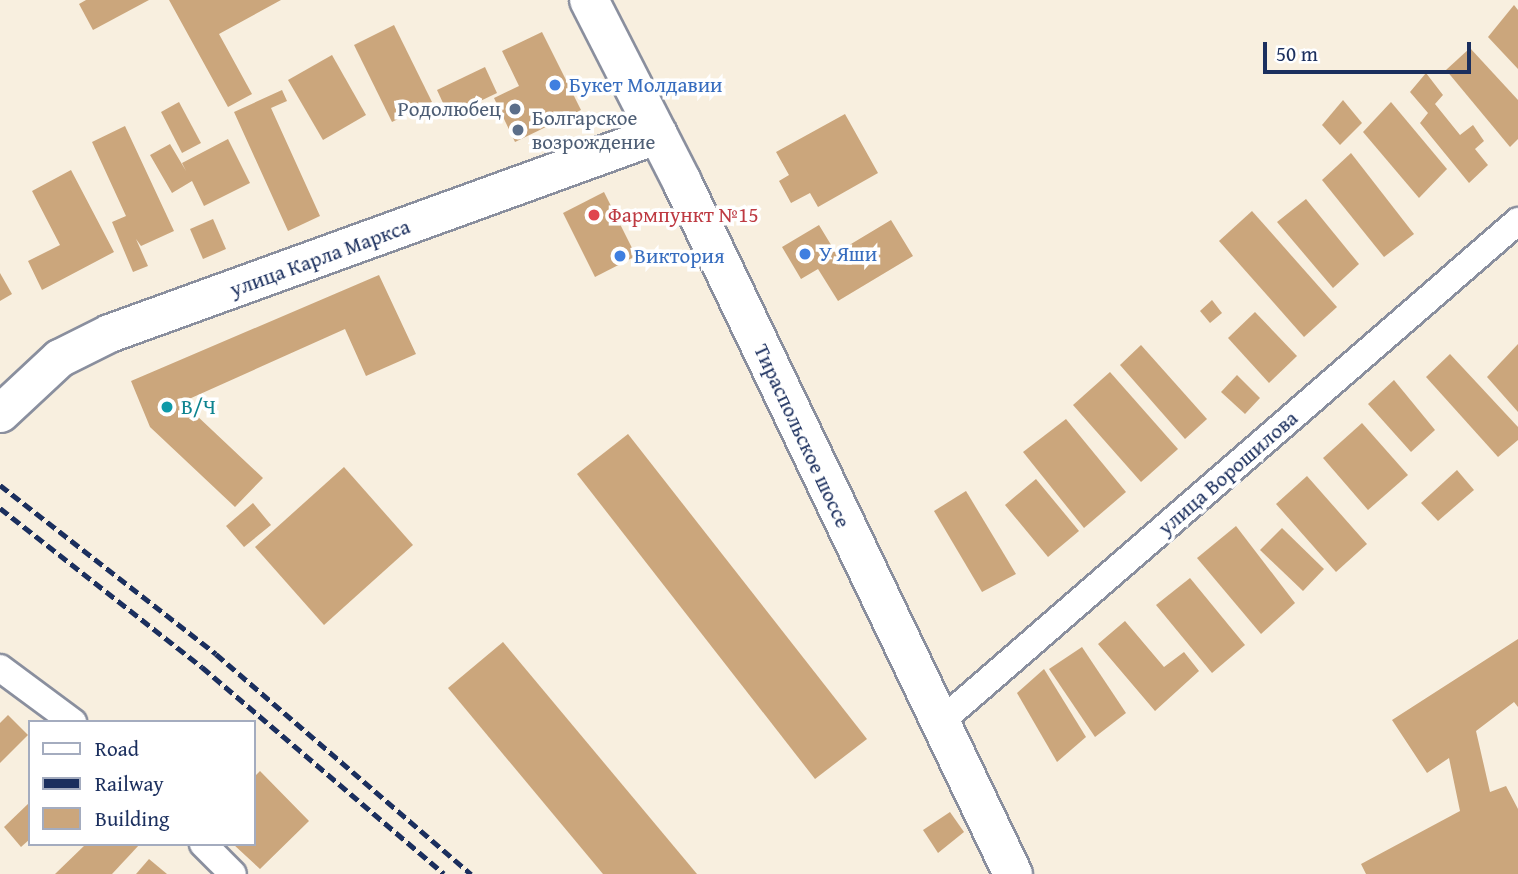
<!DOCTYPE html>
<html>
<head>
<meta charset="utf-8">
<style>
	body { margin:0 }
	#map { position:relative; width:1518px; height:874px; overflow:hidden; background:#f8efdf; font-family:"Gentium Book Plus",serif }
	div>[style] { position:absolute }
	.building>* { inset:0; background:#cba67c }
	.roads { filter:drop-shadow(2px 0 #8a8f9e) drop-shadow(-2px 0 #8a8f9e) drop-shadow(0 2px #8a8f9e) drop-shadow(0 -2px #8a8f9e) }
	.street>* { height:26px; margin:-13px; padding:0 13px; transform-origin:13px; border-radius:13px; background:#fff }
	.secondary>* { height:37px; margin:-18.5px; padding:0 18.5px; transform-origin:18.5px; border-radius:18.5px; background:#fff }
	.primary>* { height:38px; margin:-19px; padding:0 19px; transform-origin:19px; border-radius:19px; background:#fff }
	.rail>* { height:5px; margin-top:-2.5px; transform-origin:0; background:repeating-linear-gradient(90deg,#1b2f5e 0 10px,transparent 0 15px) }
	.dots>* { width:19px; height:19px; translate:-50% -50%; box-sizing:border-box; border:4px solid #fff; border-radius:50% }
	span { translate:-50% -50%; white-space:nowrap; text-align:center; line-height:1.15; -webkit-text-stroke:7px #fff; paint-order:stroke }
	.shop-label { font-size:21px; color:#366cbe }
	.left { translate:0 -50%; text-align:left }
	.service-label { font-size:21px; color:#4e5e75 }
	.right { translate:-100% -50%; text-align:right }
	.health-label { font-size:21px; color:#be3a42 }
	.street-label { font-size:21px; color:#1b2f5e }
	.culture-label { font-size:21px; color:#0d838f }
	.legend { position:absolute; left:28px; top:720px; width:228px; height:126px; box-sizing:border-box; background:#fff; border:2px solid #a4acbf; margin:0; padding:9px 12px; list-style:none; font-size:21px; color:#1b2f5e }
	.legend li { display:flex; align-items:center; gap:14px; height:35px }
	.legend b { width:35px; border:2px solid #a4acbf }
	.scale { position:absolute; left:1263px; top:42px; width:208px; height:32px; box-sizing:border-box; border:4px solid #1b2f5e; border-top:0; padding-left:9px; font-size:21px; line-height:24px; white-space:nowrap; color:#1b2f5e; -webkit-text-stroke:5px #fff; paint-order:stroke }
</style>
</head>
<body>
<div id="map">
	<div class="building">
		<i style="clip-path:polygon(86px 0,149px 0,93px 30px,79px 4px)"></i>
		<i style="clip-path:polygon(169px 0,281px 0,219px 34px,252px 94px,228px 107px)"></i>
		<i style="clip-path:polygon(1514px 5px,1518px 10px,1518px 69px,1488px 37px)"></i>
		<i style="clip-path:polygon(394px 25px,432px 102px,392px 122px,354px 45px)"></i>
		<i style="clip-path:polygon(542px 32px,581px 110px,515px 142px,494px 98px,519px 86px,502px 51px)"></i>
		<i style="clip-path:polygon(1470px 48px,1518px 100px,1518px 139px,1510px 147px,1446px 70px)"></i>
		<i style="clip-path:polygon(332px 55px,366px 115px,323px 140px,288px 80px)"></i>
		<i style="clip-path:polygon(485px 67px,497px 93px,449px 116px,437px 90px)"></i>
		<i style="clip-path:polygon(1426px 73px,1443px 95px,1435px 104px,1460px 135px,1473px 125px,1484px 141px,1475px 149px,1488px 165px,1469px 183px,1420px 123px,1428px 113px,1410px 92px)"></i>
		<i style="clip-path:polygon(282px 90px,287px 101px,271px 108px,320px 216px,288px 231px,234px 112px)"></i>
		<i style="clip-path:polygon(1343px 100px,1362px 123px,1340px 145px,1322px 125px)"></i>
		<i style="clip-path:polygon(179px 102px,201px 143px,182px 153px,161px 112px)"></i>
		<i style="clip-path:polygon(1391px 102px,1447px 169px,1419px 198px,1363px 132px)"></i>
		<i style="clip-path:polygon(845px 114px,878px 173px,818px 207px,810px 193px,791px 203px,779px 181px,789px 175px,776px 152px)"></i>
		<i style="clip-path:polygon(125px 126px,174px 231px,141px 246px,136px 239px,148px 266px,133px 272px,112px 222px,126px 216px,92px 142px)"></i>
		<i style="clip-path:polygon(228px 139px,250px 183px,204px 206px,192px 181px,172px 193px,150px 155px,170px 144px,186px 171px,182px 163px)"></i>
		<i style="clip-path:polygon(1351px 153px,1414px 234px,1384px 257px,1322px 180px)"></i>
		<i style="clip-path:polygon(71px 170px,114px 252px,42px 290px,28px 261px,60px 245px,32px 191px)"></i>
		<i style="clip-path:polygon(604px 192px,636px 256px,595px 277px,563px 213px)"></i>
		<i style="clip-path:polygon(1306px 199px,1359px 264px,1333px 288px,1277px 222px)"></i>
		<i style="clip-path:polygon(1252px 211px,1337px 307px,1304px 337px,1219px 241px)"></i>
		<i style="clip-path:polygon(213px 219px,226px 249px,203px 259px,190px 229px)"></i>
		<i style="clip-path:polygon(891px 220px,913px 256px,838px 301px,818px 269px,801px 279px,782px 247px,819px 225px,836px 253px)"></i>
		<i style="clip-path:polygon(0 273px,12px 294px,0 301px)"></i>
		<i style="clip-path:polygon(379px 275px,416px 354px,366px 376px,345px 329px,189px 399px,195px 414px,263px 478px,235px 507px,150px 427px,131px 381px)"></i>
		<i style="clip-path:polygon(1212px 300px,1222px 313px,1210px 323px,1200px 311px)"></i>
		<i style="clip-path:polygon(1255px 312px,1297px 356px,1269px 383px,1228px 338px)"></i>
		<i style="clip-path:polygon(1518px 344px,1518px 412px,1487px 377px)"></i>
		<i style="clip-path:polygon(1141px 345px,1207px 419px,1185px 439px,1120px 365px)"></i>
		<i style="clip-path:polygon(1450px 354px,1518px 427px,1518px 440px,1498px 457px,1426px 377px)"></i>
		<i style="clip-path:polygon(1110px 372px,1178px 449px,1141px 482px,1073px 405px)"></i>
		<i style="clip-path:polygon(1237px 375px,1260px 398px,1245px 414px,1221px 392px)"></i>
		<i style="clip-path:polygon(1394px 380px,1435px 430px,1411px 452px,1368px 404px)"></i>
		<i style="clip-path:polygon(1066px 419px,1126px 492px,1084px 528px,1023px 452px)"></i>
		<i style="clip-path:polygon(1362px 423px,1408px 475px,1368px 510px,1323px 458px)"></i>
		<i style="clip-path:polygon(628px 434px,867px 739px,815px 779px,577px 474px)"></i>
		<i style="clip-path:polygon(344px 467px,413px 545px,324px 625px,255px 547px)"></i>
		<i style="clip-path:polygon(1457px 470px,1474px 490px,1438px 521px,1421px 503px)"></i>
		<i style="clip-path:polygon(1307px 476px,1367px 544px,1336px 572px,1276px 504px)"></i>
		<i style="clip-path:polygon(1036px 479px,1079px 531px,1048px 557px,1005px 505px)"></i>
		<i style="clip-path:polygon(966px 491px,1016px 574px,982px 592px,934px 511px)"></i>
		<i style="clip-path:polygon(253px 503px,271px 525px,244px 547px,226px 526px)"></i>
		<i style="clip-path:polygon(1236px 526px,1295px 603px,1261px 634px,1197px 558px)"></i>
		<i style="clip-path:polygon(1282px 528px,1324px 569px,1303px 591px,1260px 550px)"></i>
		<i style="clip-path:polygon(1190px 578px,1245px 645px,1212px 673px,1156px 605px)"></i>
		<i style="clip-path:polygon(1125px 621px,1164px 667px,1184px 652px,1199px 671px,1155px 711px,1098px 644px)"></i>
		<i style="clip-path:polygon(1518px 639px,1518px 707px,1514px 702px,1476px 731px,1490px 792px,1506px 786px,1518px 809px,1518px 874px,1366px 874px,1361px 864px,1460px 811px,1449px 758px,1427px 773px,1392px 720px)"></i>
		<i style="clip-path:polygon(503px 642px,697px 874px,603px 874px,448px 688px)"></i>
		<i style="clip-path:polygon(1082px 647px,1126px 713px,1095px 737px,1049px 669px)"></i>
		<i style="clip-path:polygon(1044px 669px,1086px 737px,1057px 762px,1017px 693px)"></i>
		<i style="clip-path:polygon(8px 715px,28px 735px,0 763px,0 723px)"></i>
		<i style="clip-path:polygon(260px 771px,309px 821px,260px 869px,233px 844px,254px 844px,254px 777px)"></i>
		<i style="clip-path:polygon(30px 802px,30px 839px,21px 847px,4px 827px)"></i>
		<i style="clip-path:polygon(950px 812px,964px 832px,938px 853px,923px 830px)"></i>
		<i style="clip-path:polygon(86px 844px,140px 844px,112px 874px,55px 874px)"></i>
		<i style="clip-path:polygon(149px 859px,167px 874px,136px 874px)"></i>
	</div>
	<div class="roads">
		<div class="street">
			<i style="left:0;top:668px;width:91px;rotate:36.5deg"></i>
			<i style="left:938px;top:724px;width:768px;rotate:-40.93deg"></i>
			<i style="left:203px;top:844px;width:42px;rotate:45deg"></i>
		</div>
		<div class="secondary">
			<i style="left:0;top:413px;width:81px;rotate:-43deg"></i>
			<i style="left:59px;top:358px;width:56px;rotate:-26.6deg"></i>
			<i style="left:109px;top:333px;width:584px;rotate:-19.92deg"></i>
		</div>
		<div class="primary">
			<i style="left:589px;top:0;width:204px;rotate:62.9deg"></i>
			<i style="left:682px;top:182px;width:767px;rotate:64.44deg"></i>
		</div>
	</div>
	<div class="rail">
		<i style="left:0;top:485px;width:274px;rotate:38deg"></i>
		<i style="left:216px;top:654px;width:337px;rotate:40.8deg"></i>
		<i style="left:0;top:508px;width:257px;rotate:38.2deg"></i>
		<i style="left:202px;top:667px;width:318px;rotate:40.5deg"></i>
	</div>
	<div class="dots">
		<i style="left:555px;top:85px;background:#3f7fe0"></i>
		<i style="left:515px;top:109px;background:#5c6f8a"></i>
		<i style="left:518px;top:130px;background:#5c6f8a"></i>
		<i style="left:594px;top:215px;background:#e0444e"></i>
		<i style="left:805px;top:254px;background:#3f7fe0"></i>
		<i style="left:620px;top:256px;background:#3f7fe0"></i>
		<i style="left:167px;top:407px;background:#0f9aa8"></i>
	</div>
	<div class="shop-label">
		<span class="left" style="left:569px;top:85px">Букет Молдавии</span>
		<span class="left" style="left:819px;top:254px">У Яши</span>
		<span class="left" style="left:634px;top:256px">Виктория</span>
	</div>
	<div class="service-label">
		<span class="right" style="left:501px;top:109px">Родолюбец</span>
		<span class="left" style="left:532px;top:130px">Болгарское<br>возрождение</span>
	</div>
	<div class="health-label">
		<span class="left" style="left:608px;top:215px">Фармпункт №15</span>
	</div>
	<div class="street-label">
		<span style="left:320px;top:258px;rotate:-20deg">улица Карла Маркса</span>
		<span style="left:802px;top:436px;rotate:65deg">Тираспольское шоссе</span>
		<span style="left:1228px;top:473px;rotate:-41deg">улица Ворошилова</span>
	</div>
	<div class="culture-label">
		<span class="left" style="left:181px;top:407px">В/Ч</span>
	</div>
	<ul class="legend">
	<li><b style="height:9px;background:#fff"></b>Road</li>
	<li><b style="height:9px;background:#1b2f5e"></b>Railway</li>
	<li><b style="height:19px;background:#cba67c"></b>Building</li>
	</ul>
	<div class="scale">50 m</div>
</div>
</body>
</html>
